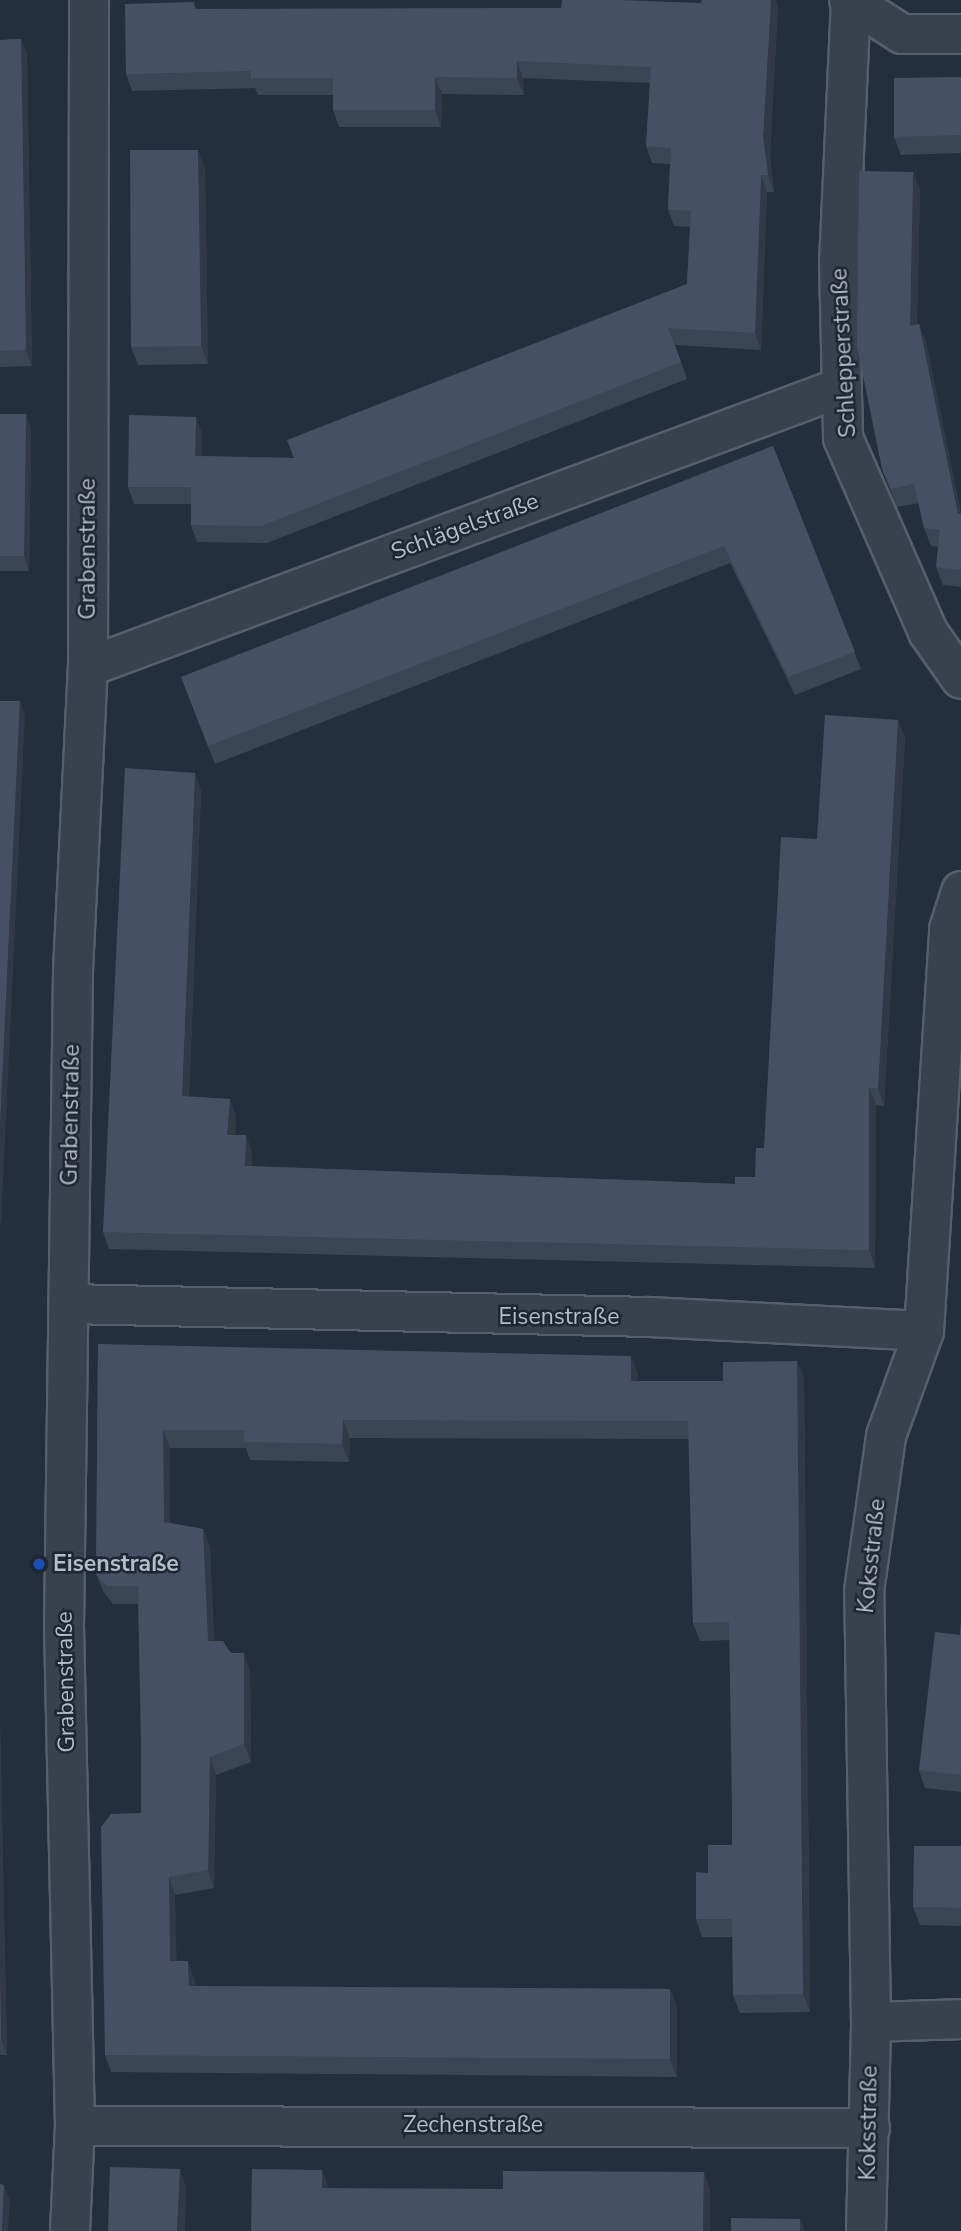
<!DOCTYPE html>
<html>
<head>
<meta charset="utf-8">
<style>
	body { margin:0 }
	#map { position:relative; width:961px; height:2231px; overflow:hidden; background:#242f3e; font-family:"Nunito Sans",sans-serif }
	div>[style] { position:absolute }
	.roads { filter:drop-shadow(2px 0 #565f6c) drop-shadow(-2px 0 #565f6c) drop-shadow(0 2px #565f6c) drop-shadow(0 -2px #565f6c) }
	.minor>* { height:38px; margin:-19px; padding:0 19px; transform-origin:19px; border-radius:19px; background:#38414e }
	.wall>* { inset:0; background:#3b4654 }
	.shaded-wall>* { inset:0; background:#303945 }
	.building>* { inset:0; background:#455162 }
	.dots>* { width:19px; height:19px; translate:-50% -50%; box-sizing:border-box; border:4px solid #1d2633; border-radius:50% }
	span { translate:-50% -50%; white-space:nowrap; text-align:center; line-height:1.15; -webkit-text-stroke:5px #1d2633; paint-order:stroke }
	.street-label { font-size:23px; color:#b4bcc9 }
	.poi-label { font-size:23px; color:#b4bcc9; font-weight:700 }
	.left { translate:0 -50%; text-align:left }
</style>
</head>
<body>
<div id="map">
	<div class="roads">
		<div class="minor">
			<i style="left:849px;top:0;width:63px;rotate:32.7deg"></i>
			<i style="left:902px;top:34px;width:59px"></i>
			<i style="left:851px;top:0;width:260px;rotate:92.6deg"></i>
			<i style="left:839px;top:260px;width:178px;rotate:88.7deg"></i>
			<i style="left:843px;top:438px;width:212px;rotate:66.3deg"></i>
			<i style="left:928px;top:632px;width:57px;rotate:54.9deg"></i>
			<i style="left:88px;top:667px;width:804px;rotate:-20.37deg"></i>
			<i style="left:69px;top:1304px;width:580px;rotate:1.28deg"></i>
			<i style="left:649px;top:1317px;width:275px;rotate:2.9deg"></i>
			<i style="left:871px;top:2022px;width:90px;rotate:-1.9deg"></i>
			<i style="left:75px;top:2126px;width:795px;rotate:0.14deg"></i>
			<i style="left:70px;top:2231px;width:105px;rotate:-87.3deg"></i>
			<i style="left:75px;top:2126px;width:501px;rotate:-91.26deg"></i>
			<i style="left:64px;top:1625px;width:654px;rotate:-89.21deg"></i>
			<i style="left:73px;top:971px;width:304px;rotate:-87.2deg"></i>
			<i style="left:88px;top:667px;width:667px;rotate:-89.91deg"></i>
			<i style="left:866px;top:2231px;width:209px;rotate:-88.6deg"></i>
			<i style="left:871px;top:2022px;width:431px;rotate:-90.9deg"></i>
			<i style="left:864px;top:1591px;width:157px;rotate:-81.9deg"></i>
			<i style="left:886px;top:1436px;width:112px;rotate:-70.1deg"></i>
			<i style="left:924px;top:1331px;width:403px;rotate:-86.4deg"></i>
			<i style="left:949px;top:929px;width:40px;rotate:-72deg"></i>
		</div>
	</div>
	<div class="wall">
		<i style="clip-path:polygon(194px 2px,196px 9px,561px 8px,778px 5px,770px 154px,774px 192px,767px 192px,761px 350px,675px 345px,687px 379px,267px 543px,197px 542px,191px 525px,191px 504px,134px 504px,128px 487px,196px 417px,202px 434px,201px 456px,293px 458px,687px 284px,690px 227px,674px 226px,668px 209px,670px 164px,652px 163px,646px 146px,650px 83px,523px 78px,524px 95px,442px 94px,441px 127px,339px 127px,333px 110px,333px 95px,258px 95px,255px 88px,132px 91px,126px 74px)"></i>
		<i style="clip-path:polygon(21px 39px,27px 55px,32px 366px,0 367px,0 40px)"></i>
		<i style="clip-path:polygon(961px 77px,961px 153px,901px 155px,894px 137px)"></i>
		<i style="clip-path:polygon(205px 168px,208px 364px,138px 365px,131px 347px)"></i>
		<i style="clip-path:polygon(913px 172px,920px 190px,917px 325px,919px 324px,926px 342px,961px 514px,961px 587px,943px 585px,936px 567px,938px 547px,931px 546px,924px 528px,919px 503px,897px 507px,882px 469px)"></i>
		<i style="clip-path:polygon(0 414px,26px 414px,31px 429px,29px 571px,0 571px)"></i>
		<i style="clip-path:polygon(773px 446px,861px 669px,795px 695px,730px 563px,215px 764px,181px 677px)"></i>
		<i style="clip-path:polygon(905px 737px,884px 1106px,876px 1105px,875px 1268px,109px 1249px,103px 1232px,195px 773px,201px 790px,189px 1097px,230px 1099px,236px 1116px,235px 1135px,246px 1135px,252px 1153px,252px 1166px,735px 1184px,755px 1177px,764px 1148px,817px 839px)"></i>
		<i style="clip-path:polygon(98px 1344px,638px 1374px,637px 1381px,723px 1381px,797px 1361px,804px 1379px,810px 2012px,740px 2013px,733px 1995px,733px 1937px,702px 1937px,696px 1919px,708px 1873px,732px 1845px,732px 1803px,730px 1640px,700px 1641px,693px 1623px,689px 1439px,350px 1438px,349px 1462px,250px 1460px,246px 1448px,170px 1448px,170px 1523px,203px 1529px,210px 1547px,214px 1641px,231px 1653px,244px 1653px,250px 1671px,251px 1762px,216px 1775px,214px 1888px,175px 1895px,176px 1961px,194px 1979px,195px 1986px,670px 1989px,677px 2007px,677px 2077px,111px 2072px,105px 2055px,141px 1813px,141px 1737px,138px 1604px,113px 1604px,103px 1591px,96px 1574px)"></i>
		<i style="clip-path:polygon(961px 1620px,961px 1792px,925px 1788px,919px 1770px,960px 1635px)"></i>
		<i style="clip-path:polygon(0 1725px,7px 2055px,0 2055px)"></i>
		<i style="clip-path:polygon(961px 1846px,961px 1926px,920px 1925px,913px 1907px)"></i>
	</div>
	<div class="shaded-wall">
		<i style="clip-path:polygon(771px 0,776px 0,778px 5px,770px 154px,774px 192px,768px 175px,763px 137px)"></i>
		<i style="clip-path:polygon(21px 39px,27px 55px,32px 366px,26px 350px)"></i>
		<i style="clip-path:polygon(517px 61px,523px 78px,524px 95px,517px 78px)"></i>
		<i style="clip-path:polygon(435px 77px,442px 94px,441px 127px,435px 110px)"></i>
		<i style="clip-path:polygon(198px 150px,205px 168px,208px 364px,201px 346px)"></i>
		<i style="clip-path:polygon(913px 172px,920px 190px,916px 344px,910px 326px)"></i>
		<i style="clip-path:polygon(761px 175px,767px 192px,761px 350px,755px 333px)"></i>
		<i style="clip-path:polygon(919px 324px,926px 342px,961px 517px,958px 514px)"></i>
		<i style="clip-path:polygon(26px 414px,31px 429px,29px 571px,24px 556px)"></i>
		<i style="clip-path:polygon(196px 417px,202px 434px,201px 473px,195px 456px)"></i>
		<i style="clip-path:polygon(20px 701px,25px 716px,1px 1224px,0 1221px,0 1126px)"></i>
		<i style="clip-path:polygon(898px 720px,905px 737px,884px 1106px,878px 1088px)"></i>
		<i style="clip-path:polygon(195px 773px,201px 790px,188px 1113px,182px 1096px)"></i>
		<i style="clip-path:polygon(869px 1088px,876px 1105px,875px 1268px,869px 1250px)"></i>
		<i style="clip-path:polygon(230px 1099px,236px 1116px,234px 1152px,227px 1135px)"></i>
		<i style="clip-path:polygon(246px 1135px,252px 1153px,251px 1183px,245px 1166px)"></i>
		<i style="clip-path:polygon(631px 1356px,638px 1374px,637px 1399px,631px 1381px)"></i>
		<i style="clip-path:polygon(797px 1361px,804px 1379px,810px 2012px,803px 1994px)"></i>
		<i style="clip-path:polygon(343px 1420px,350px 1438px,349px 1462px,342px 1444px)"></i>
		<i style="clip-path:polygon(163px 1430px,170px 1448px,170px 1540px,164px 1522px)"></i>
		<i style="clip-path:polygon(203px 1529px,210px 1547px,214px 1659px,208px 1641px)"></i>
		<i style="clip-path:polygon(244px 1653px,250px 1671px,251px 1762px,244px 1744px)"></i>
		<i style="clip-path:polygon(0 1725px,7px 2055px,1px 2040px,0 1975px)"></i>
		<i style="clip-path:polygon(210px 1757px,216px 1775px,214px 1888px,208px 1870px)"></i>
		<i style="clip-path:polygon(169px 1877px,175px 1895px,177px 1979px,170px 1961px)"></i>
		<i style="clip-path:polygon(188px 1961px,194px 1979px,195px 2004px,189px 1986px)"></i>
		<i style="clip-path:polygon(670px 1989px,677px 2007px,677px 2077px,670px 2059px)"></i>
		<i style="clip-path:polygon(180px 2169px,186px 2187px,185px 2231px,177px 2231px)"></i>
		<i style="clip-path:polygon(322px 2170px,328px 2186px,328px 2204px,322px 2188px)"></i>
		<i style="clip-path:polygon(704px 2172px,710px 2189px,710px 2231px,703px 2231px)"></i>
		<i style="clip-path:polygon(4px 2185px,10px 2201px,8px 2231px,2px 2231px)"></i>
		<i style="clip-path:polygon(800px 2219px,805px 2231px,800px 2231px)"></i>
	</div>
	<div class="building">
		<i style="clip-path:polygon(562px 0,619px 0,701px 3px,702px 0,771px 0,763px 137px,768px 175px,761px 175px,755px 333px,668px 328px,681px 362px,261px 526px,191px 525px,191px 487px,128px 487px,129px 415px,196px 417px,195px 456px,294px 458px,287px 440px,687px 284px,691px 211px,668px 209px,671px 148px,646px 146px,651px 67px,517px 61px,517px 78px,435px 77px,435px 110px,333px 110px,333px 78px,251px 78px,251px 71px,126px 74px,125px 4px,194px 2px,194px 9px,561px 8px)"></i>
		<i style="clip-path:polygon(21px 39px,26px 350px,0 351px,0 40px)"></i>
		<i style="clip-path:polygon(961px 77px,961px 135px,894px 137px,894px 78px)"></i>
		<i style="clip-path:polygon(130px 150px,198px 150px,201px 346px,131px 347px)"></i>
		<i style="clip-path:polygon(859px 171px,913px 172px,910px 326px,919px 324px,958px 514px,961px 514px,961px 570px,936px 567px,940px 530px,924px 528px,914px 484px,891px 489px,882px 469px,857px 346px)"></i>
		<i style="clip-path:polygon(0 414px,26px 414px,24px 556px,0 556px)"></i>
		<i style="clip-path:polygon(773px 446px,855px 652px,788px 677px,724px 546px,208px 746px,181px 677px)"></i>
		<i style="clip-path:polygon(0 701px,20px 701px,0 1126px)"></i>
		<i style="clip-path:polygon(825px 715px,898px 720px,878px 1088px,869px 1088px,869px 1250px,103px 1232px,125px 768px,195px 773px,182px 1096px,230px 1099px,227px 1135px,246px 1135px,245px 1166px,735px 1184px,735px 1177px,755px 1177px,756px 1148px,764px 1148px,781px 837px,817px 839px)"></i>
		<i style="clip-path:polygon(98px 1344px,631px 1356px,631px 1381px,723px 1381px,723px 1362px,797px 1361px,803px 1994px,733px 1995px,732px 1919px,696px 1919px,696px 1872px,708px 1873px,708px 1845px,732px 1845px,732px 1803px,729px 1622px,693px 1623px,688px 1421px,343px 1420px,342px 1444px,244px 1442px,244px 1430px,163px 1430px,164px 1522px,203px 1529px,208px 1641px,223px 1641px,231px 1653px,244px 1653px,244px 1744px,210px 1757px,208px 1870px,169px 1877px,170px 1961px,188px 1961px,189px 1986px,670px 1989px,670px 2059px,105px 2055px,101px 1827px,111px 1814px,141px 1813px,141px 1737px,138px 1586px,107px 1586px,96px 1574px)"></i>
		<i style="clip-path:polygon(961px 1620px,961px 1775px,919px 1770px,935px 1632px,960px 1635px)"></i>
		<i style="clip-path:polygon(914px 1846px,961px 1846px,961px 1908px,913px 1907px)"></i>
		<i style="clip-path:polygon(0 1975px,1px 2040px,0 2040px)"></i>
		<i style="clip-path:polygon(110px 2167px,180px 2169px,177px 2231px,108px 2231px)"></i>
		<i style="clip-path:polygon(252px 2169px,322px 2170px,322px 2188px,503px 2189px,503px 2171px,704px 2172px,703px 2231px,251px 2231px)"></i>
		<i style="clip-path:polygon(0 2184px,4px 2185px,2px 2231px,0 2231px)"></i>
		<i style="clip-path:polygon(731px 2218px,800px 2219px,800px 2231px,731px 2231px)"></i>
	</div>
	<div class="dots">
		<i style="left:39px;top:1564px;background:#1a4fb4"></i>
	</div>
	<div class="street-label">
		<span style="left:844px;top:353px;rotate:-93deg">Schlepperstraße</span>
		<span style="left:465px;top:527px;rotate:-20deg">Schlägelstraße</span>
		<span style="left:88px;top:549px;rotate:-90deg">Grabenstraße</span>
		<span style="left:71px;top:1115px;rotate:-89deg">Grabenstraße</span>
		<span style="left:559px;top:1317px">Eisenstraße</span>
		<span style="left:872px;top:1556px;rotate:-84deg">Koksstraße</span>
		<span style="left:66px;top:1682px;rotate:-91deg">Grabenstraße</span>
		<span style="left:869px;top:2123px;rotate:-89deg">Koksstraße</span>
		<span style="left:473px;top:2125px">Zechenstraße</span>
	</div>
	<div class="poi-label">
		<span class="left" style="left:53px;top:1564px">Eisenstraße</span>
	</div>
</div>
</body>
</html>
